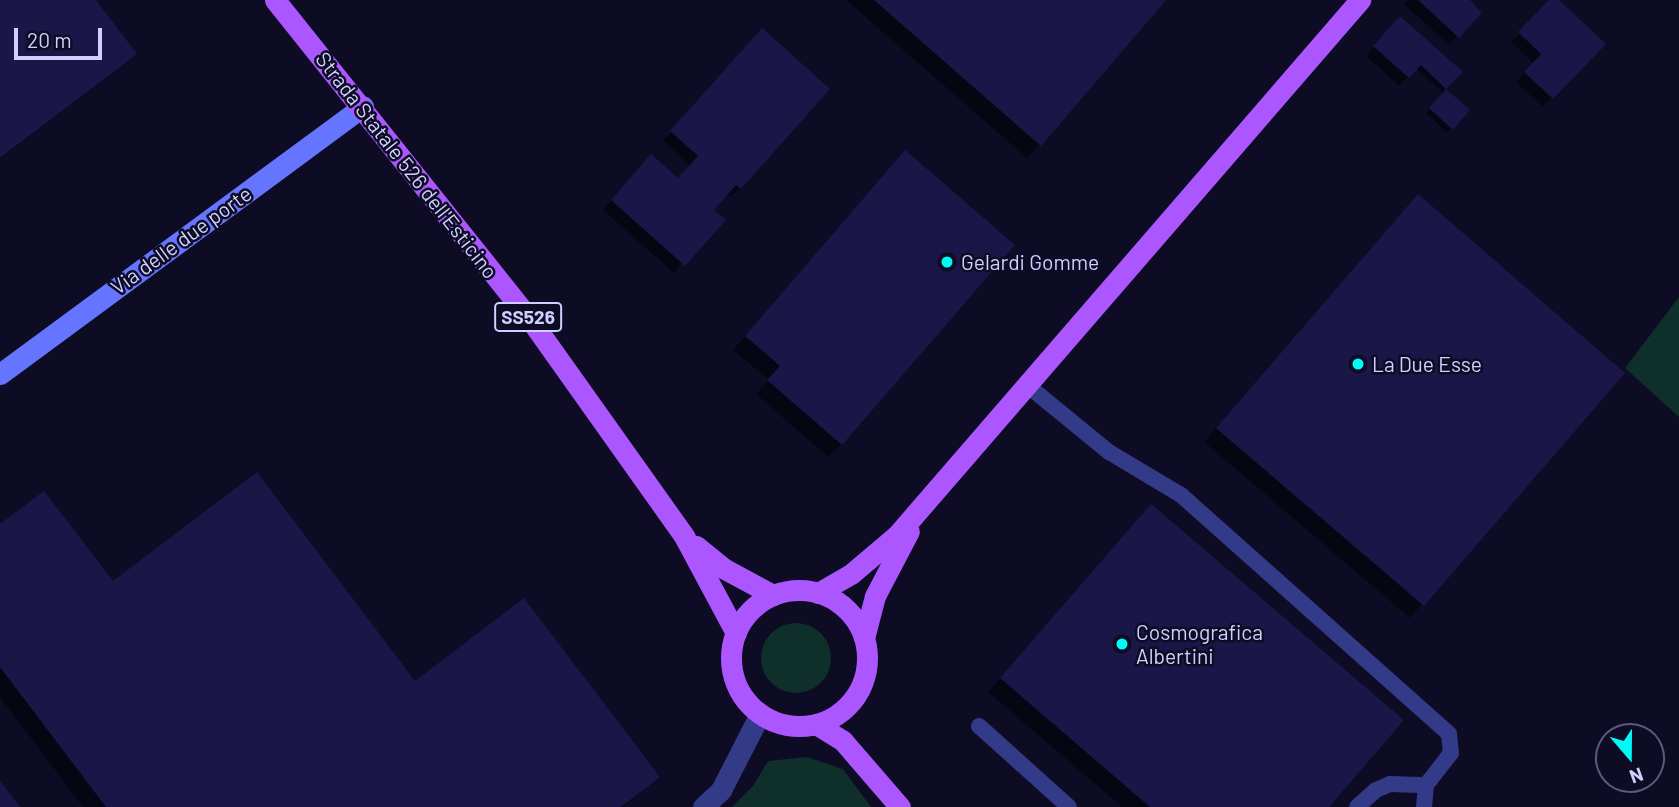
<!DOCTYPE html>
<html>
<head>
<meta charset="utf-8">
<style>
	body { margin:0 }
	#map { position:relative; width:1679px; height:807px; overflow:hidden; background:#0d0c24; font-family:Barlow,sans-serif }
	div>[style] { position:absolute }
	.green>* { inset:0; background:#0f2f2a }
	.round { border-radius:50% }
	.shadow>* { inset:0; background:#0007 }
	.building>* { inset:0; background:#1a1647 }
	.lane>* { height:16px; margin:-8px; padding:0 8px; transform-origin:8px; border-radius:8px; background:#333a88 }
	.street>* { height:21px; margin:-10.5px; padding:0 10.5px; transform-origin:10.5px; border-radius:10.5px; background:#333a88 }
	.secondary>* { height:21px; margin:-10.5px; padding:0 10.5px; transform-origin:10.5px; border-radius:10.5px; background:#6675ff }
	.primary>* { height:21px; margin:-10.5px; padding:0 10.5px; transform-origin:10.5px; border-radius:10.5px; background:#ac56ff }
	.primary>.ring { margin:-10.5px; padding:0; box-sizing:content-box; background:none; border:21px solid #ac56ff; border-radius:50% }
	.dots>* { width:19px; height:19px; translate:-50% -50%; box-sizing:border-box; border:4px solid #0d0c24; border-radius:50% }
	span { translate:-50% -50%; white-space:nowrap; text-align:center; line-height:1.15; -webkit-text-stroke:5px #0d0c24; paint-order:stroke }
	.shield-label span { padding:2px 5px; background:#0d0c24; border:2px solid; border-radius:5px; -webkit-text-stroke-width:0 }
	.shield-label { font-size:19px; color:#cfd0ff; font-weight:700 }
	.street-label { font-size:21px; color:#cfd0ff }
	.poi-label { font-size:21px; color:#cfd0ff }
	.left { translate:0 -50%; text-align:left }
	.north { position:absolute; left:1595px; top:723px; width:70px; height:70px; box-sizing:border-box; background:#0d0c24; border:2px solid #5b5a7c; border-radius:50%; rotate:160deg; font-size:19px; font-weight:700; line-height:28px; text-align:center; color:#cfd0ff }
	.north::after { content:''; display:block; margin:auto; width:24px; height:32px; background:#00faf6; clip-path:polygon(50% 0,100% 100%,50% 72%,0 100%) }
	.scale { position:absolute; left:14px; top:28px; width:88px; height:32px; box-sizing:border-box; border:4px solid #cfd0ff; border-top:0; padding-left:9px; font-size:21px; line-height:24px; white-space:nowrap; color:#cfd0ff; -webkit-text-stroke:5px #0d0c24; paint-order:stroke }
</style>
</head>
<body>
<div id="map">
	<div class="green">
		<i style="clip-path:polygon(1679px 297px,1679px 417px,1625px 368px)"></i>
		<i class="round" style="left:761px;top:623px;width:70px;height:70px"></i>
		<i style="clip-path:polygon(807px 757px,843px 769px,871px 807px,732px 807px,753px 786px,768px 761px)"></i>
	</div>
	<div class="shadow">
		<i style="clip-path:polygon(0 0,94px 0,135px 54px,0 159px)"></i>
		<i style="clip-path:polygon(846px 0,1164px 0,1027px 158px)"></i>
		<i style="clip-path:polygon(1408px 0,1467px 0,1479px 13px,1449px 45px,1404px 4px)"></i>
		<i style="clip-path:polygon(1551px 0,1603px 44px,1543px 107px,1516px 82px,1534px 64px,1511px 42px)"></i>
		<i style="clip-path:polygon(1392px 27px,1460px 72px,1444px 89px,1468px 111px,1447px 133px,1426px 113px,1444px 94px,1416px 68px,1399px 86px,1366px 56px)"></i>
		<i style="clip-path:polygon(753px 39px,740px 188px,731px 196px,727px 193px,711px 210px,675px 274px,603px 210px,642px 165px,678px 180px,691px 166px,663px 141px)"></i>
		<i style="clip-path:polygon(892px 166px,841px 444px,828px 457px,756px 394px,769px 380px,733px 350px)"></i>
		<i style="clip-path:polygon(1405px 210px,1623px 373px,1410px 618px,1204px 442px)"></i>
		<i style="clip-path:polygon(1151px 506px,1326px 807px,1122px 807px,988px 692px)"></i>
		<i style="clip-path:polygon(0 527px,112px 584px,658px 777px,623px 807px,83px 807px,0 697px)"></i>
	</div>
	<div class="building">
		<i style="clip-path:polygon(0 0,96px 0,137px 54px,0 158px)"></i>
		<i style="clip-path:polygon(874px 0,1166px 0,1041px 146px)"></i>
		<i style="clip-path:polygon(1418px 0,1470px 0,1482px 13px,1459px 38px)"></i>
		<i style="clip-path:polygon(1549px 0,1559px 0,1606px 44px,1553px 99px,1524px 72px,1541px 54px,1518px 32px)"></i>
		<i style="clip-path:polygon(1400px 16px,1463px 72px,1446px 89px,1421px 65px,1409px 78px,1373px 46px)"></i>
		<i style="clip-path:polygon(762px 28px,830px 89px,741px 189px,736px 185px,714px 210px,726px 220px,685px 266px,611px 200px,651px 154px,678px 178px,698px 156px,670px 131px)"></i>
		<i style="clip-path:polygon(1446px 89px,1470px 110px,1453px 130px,1429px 108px)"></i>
		<i style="clip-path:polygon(905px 150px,1015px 245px,842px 445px,767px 380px,780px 366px,745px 336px)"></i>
		<i style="clip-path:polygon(1418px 194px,1625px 373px,1424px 606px,1216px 428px)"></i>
		<i style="clip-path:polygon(257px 472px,415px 681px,524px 598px,660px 777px,621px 807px,106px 807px,0 667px,0 524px,44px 491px,113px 581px)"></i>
		<i style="clip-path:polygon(1151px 504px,1404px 720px,1329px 807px,1150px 807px,1000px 678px)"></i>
		<i style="clip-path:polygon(0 781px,20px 807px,0 807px)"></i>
	</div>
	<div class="lane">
		<i style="left:1027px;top:385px;width:106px;rotate:39.3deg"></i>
		<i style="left:1109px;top:452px;width:84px;rotate:30.8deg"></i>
		<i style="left:1181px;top:495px;width:359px;rotate:41.7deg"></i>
		<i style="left:1449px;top:734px;width:19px;rotate:84deg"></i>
		<i style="left:1451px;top:753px;width:41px;rotate:128deg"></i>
		<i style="left:1426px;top:785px;width:22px;rotate:95deg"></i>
		<i style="left:979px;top:726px;width:121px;rotate:42deg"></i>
		<i style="left:1357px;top:807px;width:25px;rotate:-42deg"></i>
		<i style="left:1376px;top:790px;width:15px;rotate:-23deg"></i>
		<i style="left:1390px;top:784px;width:36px;rotate:2deg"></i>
	</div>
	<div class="street">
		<i style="left:703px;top:807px;width:25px;rotate:-43deg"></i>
		<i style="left:721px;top:790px;width:85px;rotate:-62.8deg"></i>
	</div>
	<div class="secondary">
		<i style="left:0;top:374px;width:451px;rotate:-36.4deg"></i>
	</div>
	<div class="primary">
		<i style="left:275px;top:0;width:412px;rotate:51.4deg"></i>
		<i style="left:532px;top:322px;width:262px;rotate:54.6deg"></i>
		<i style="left:684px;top:536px;width:110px;rotate:61.8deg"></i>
		<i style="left:696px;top:546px;width:35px;rotate:39deg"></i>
		<i style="left:723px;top:568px;width:57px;rotate:28.4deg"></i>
		<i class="ring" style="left:731px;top:590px;width:115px;height:115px"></i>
		<i style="left:818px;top:593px;width:38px;rotate:-30deg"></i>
		<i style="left:851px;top:574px;width:60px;rotate:-40.3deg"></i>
		<i style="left:897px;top:535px;width:708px;rotate:-49.13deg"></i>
		<i style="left:864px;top:638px;width:43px;rotate:-75.3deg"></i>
		<i style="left:875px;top:596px;width:73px;rotate:-62.4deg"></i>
		<i style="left:816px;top:724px;width:32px;rotate:32deg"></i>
		<i style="left:843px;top:741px;width:87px;rotate:49.2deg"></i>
	</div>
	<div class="dots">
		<i style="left:947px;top:262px;background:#00faf6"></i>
		<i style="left:1358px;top:364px;background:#00faf6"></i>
		<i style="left:1122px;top:644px;background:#00faf6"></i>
	</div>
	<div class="shield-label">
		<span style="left:528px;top:317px">SS526</span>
	</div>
	<div class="street-label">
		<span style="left:407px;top:165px;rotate:52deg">Strada Statale 526 dell'Esticino</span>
		<span style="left:181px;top:240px;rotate:-36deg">Via delle due porte</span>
	</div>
	<div class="poi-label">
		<span class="left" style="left:961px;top:262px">Gelardi Gomme</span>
		<span class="left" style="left:1372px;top:364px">La Due Esse</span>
		<span class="left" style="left:1136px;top:644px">Cosmografica<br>Albertini</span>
	</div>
	<div class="north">N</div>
	<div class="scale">20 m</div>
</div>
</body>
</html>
